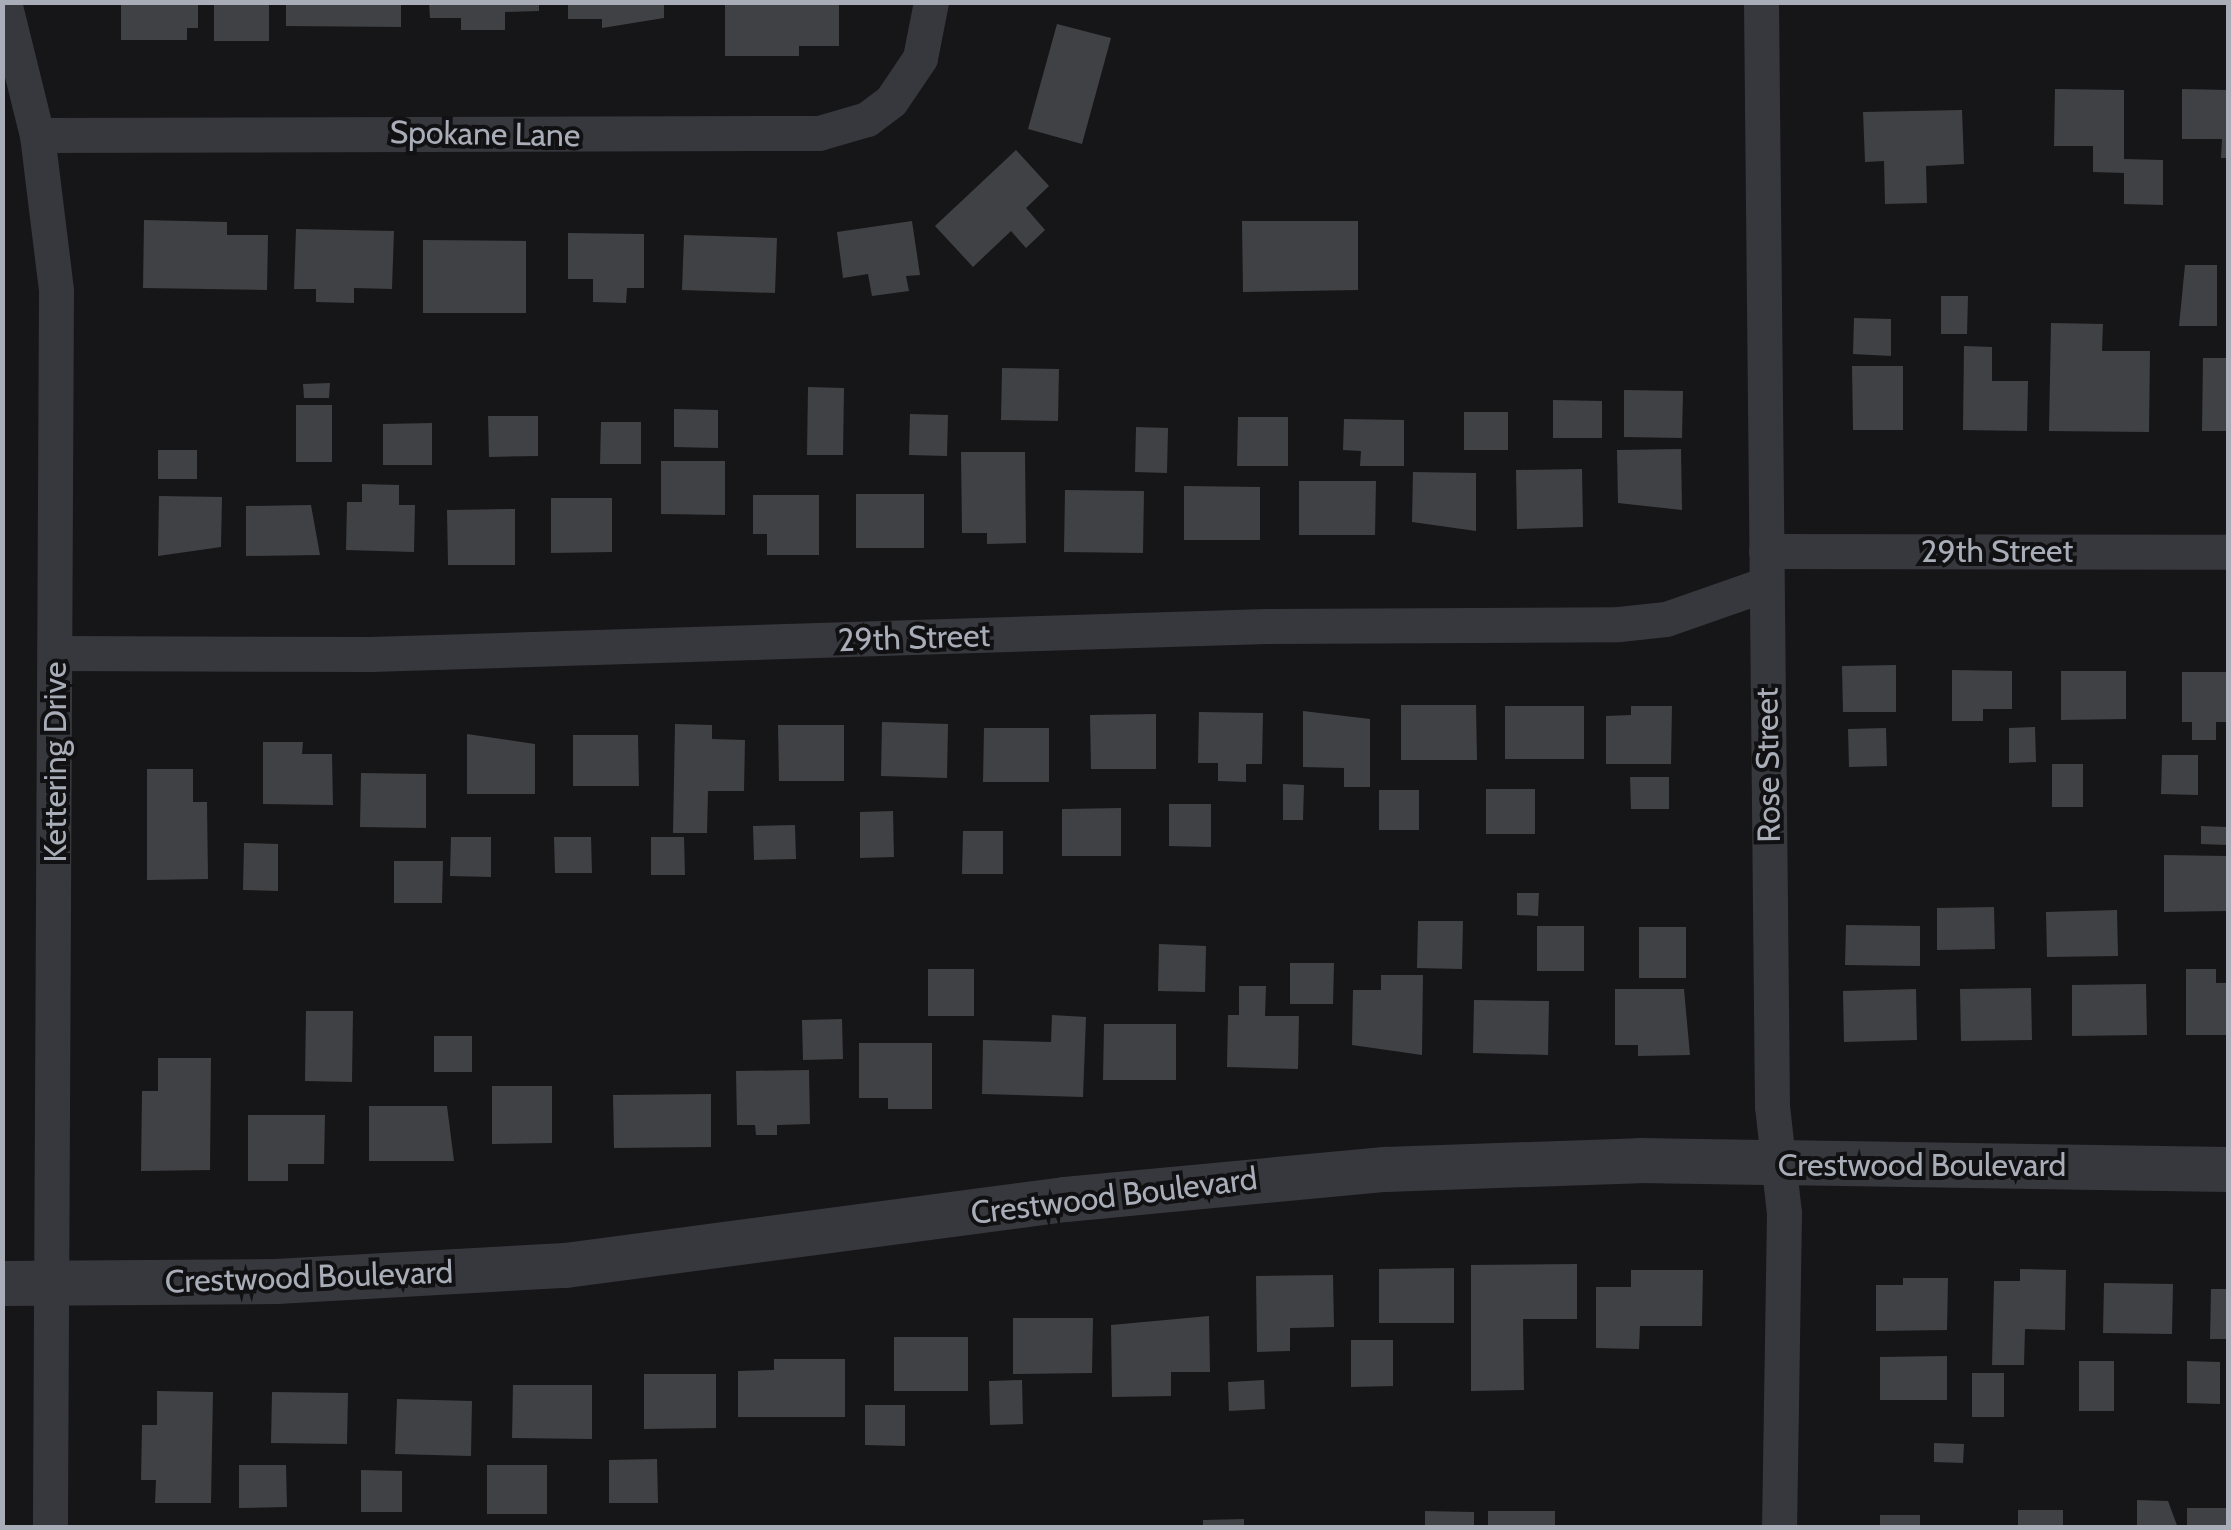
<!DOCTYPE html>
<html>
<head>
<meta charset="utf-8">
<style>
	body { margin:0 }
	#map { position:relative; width:2231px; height:1530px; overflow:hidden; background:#161618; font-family:Cabin,sans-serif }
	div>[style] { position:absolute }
	.building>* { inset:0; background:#404145 }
	.minor>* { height:35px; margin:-17.5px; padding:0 17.5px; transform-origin:17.5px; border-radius:17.5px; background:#37383d }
	.tertiary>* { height:45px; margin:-22.5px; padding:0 22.5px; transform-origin:22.5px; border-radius:22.5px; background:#37383d }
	span { translate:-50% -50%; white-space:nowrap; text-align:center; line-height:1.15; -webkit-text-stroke:8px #111113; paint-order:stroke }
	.street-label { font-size:32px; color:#a8adb8 }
	.frame { position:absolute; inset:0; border:5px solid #a8adb8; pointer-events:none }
</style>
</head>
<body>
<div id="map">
	<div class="building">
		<i style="clip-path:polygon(121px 2px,198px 2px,198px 28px,187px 28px,187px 40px,121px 40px)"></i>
		<i style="clip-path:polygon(214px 2px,269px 2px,269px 41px,214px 41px)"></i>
		<i style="clip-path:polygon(286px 2px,401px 2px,401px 27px,286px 26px)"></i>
		<i style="clip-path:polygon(429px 2px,539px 2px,539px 11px,505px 12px,505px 30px,461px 30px,461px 18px,430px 18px)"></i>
		<i style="clip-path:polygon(568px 2px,664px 2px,664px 18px,602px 28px,602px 19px,568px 19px)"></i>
		<i style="clip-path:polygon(725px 2px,839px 2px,839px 46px,799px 46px,799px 56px,725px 56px)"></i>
		<i style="clip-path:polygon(1057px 24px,1111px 38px,1082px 144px,1028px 129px)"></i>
		<i style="clip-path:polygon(2055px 89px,2124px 90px,2124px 159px,2163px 160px,2163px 205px,2124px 204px,2124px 173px,2093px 172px,2093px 146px,2054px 146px)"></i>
		<i style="clip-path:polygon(2182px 89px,2228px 90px,2228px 158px,2221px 158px,2222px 139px,2182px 139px)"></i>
		<i style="clip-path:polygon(1962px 110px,1964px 164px,1926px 166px,1927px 203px,1885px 204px,1884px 161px,1865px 162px,1863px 112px)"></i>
		<i style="clip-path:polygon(1016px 150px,1049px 186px,1026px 208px,1045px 230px,1026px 248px,1011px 231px,973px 267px,935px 226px)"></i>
		<i style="clip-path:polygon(144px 220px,227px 222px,227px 235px,268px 235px,267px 290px,143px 288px)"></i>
		<i style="clip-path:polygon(912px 221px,920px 275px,906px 276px,909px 291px,872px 296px,868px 274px,843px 278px,837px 232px)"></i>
		<i style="clip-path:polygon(1242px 221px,1358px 221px,1358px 290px,1243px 292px)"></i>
		<i style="clip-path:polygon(296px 229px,394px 231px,392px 289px,354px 288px,354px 303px,316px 302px,316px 289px,294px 289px)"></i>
		<i style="clip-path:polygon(568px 233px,644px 234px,644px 288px,627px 288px,626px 303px,593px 302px,593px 279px,568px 279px)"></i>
		<i style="clip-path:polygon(684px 235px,777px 238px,775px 293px,682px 290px)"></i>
		<i style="clip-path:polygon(423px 240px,526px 241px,526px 313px,423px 313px)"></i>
		<i style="clip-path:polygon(2185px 265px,2217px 265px,2217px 326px,2179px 326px)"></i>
		<i style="clip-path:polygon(1941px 296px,1968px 296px,1967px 334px,1941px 334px)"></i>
		<i style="clip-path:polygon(1854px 318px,1891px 319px,1891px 356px,1853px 354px)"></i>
		<i style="clip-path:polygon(2051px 323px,2103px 324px,2102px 351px,2150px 351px,2149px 432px,2049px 431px)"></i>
		<i style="clip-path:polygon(1964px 346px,1992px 347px,1992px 381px,2028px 381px,2027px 431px,1963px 430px)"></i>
		<i style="clip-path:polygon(2203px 358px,2228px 358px,2228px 431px,2202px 431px)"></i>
		<i style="clip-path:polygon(1852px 366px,1903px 366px,1903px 430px,1853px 430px)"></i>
		<i style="clip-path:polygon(1002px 368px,1059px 369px,1058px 421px,1001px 420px)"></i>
		<i style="clip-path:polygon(330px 383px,329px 398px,304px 398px,303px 384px)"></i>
		<i style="clip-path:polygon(808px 387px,844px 388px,843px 455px,807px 455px)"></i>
		<i style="clip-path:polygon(1624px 390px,1683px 391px,1682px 438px,1624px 437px)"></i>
		<i style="clip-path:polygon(1553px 400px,1602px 401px,1602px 438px,1553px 438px)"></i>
		<i style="clip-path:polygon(296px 405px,332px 405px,332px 462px,296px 462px)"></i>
		<i style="clip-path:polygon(674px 409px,718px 410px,718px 448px,674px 447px)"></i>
		<i style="clip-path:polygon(1464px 412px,1508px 412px,1508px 450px,1464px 450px)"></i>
		<i style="clip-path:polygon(910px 414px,948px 415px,947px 456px,909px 455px)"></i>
		<i style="clip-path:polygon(488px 416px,538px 416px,538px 456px,489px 457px)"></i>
		<i style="clip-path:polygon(1238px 417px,1288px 417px,1288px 466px,1237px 466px)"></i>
		<i style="clip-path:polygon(1344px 419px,1404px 420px,1404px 466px,1360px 466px,1361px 451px,1343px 450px)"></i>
		<i style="clip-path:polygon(601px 422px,641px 422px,641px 464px,600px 464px)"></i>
		<i style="clip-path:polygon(432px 423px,432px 465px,383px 465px,383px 424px)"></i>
		<i style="clip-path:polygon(1136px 427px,1168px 428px,1167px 473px,1135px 472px)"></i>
		<i style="clip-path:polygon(1681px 449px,1682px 510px,1618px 503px,1617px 450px)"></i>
		<i style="clip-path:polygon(158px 450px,197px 450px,197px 479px,158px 479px)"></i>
		<i style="clip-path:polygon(961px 452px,1025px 452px,1026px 543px,987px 544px,987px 533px,962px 533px)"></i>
		<i style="clip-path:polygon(661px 461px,725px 461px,725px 515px,661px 514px)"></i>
		<i style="clip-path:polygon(1582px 469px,1583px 527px,1517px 529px,1516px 470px)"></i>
		<i style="clip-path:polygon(1413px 472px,1476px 473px,1476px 531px,1412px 522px)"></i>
		<i style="clip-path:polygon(1299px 481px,1376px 481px,1375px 535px,1299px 535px)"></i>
		<i style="clip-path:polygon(362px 484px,399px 485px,399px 505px,415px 505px,414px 552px,346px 550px,347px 502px,362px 502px)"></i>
		<i style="clip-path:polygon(1184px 486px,1260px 487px,1260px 540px,1184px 540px)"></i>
		<i style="clip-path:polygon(1065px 490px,1144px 491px,1143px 553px,1064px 552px)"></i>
		<i style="clip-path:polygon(856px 494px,924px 494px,924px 548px,856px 548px)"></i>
		<i style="clip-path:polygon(753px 495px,819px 495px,819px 555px,767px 555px,767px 534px,753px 534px)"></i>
		<i style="clip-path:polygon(159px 496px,222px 497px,221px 547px,158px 556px)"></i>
		<i style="clip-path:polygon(551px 498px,612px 498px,612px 552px,551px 553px)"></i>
		<i style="clip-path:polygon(311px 505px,320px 555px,246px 556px,246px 506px)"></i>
		<i style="clip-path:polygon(515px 509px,515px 565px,448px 565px,447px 510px)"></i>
		<i style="clip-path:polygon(1896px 665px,1896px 712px,1843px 712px,1842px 666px)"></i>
		<i style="clip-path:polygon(1952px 670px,2012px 671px,2012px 709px,1983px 709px,1983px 721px,1952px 721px)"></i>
		<i style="clip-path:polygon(2061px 671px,2126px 671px,2126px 719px,2061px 720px)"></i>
		<i style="clip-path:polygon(2182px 672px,2228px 672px,2228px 722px,2216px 722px,2216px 740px,2192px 740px,2192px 722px,2182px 722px)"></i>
		<i style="clip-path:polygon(1401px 705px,1476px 705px,1477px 760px,1401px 760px)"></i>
		<i style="clip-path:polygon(1505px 706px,1584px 706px,1584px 759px,1505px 759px)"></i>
		<i style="clip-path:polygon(1631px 706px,1672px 706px,1671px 764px,1606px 764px,1606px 716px,1631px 715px)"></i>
		<i style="clip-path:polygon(1303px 711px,1370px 719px,1370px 787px,1344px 787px,1344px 768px,1303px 767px)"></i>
		<i style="clip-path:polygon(1199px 712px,1263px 713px,1262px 764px,1246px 764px,1246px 782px,1218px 781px,1218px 763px,1198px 763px)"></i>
		<i style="clip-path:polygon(1156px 714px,1156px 769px,1091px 769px,1090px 715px)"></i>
		<i style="clip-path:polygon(882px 722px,948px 724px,947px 778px,881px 776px)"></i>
		<i style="clip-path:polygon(675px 724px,712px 725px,712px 739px,745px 740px,744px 791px,708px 791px,707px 833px,673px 833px)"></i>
		<i style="clip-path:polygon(778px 725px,844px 725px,844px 781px,779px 781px)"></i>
		<i style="clip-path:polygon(2035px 727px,2036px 762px,2009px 763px,2009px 728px)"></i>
		<i style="clip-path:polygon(984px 728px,1049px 728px,1049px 782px,983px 782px)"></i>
		<i style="clip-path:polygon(1886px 728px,1887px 766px,1849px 767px,1848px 729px)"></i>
		<i style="clip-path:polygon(467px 734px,535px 744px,535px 794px,467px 794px)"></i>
		<i style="clip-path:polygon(573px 735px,638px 735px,639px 786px,573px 786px)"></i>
		<i style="clip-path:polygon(263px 742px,303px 742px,302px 754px,332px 754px,333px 805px,263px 804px)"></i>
		<i style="clip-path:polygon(2162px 755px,2198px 755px,2198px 795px,2161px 794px)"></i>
		<i style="clip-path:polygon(2052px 764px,2083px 764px,2083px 807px,2052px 807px)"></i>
		<i style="clip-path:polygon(147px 769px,193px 769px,193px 802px,207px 802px,208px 879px,147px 880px)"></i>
		<i style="clip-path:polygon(361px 773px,426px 774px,426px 828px,360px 827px)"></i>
		<i style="clip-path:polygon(1630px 777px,1669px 777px,1669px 809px,1631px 809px)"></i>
		<i style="clip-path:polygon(1283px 784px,1304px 785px,1303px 820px,1283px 820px)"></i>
		<i style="clip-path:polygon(1486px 789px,1535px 789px,1535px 834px,1486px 834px)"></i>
		<i style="clip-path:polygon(1379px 790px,1419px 790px,1419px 830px,1379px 830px)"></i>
		<i style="clip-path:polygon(1169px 804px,1211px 804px,1211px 847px,1169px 846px)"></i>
		<i style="clip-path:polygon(1121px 808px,1121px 856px,1062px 856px,1062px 809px)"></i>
		<i style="clip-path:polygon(893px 811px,894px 857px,860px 858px,860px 812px)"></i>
		<i style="clip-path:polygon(795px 825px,796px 859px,754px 860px,753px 826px)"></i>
		<i style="clip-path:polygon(2201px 826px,2227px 827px,2227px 845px,2201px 844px)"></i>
		<i style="clip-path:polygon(963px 831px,1003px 831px,1003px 874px,962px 874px)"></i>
		<i style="clip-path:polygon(451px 837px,491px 837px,491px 877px,450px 876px)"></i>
		<i style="clip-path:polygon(554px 837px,591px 837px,592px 873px,555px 873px)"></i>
		<i style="clip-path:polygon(651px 837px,684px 837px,685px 875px,651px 875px)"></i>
		<i style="clip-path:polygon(244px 843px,278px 844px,278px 891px,243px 890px)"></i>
		<i style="clip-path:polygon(2164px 855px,2228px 856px,2228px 911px,2164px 912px)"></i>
		<i style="clip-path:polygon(394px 861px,443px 861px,442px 903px,394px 903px)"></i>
		<i style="clip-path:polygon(1517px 893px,1539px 893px,1538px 916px,1517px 915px)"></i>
		<i style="clip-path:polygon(1994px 907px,1995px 949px,1937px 950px,1937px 908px)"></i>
		<i style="clip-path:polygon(2117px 910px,2118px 956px,2047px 957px,2046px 912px)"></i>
		<i style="clip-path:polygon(1418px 921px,1463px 921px,1462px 969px,1417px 968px)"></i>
		<i style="clip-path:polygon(1846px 925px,1920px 926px,1920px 966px,1845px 965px)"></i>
		<i style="clip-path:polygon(1537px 926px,1584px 926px,1584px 971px,1537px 971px)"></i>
		<i style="clip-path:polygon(1639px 927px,1686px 927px,1686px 978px,1639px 978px)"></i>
		<i style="clip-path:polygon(1159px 944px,1206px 946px,1205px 992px,1158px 991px)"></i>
		<i style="clip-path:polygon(1290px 963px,1334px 963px,1333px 1004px,1290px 1004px)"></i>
		<i style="clip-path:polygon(928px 969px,974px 969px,974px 1016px,928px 1016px)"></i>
		<i style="clip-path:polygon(2186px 969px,2216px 969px,2216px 983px,2228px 983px,2228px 1035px,2186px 1035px)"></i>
		<i style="clip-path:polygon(1381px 975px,1423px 975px,1422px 1055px,1352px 1045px,1353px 990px,1381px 990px)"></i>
		<i style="clip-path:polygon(2146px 984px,2147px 1035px,2072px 1036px,2072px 985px)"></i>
		<i style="clip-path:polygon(1239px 986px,1266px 986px,1265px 1016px,1299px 1016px,1298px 1069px,1227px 1067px,1228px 1015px,1239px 1015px)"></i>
		<i style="clip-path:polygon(2031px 988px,2032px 1040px,1961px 1041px,1960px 989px)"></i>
		<i style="clip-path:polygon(1615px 989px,1684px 989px,1690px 1055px,1638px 1056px,1638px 1045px,1615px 1045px)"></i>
		<i style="clip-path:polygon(1916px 989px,1917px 1040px,1844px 1042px,1843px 991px)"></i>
		<i style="clip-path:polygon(1474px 1000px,1549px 1001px,1548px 1055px,1473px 1053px)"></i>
		<i style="clip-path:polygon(306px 1011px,353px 1011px,352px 1082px,305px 1081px)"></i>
		<i style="clip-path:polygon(1052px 1015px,1086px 1017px,1083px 1097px,982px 1094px,983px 1040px,1051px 1042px)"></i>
		<i style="clip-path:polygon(842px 1019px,843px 1059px,803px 1060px,802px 1020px)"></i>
		<i style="clip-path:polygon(1104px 1024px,1176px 1024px,1176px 1080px,1103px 1080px)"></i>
		<i style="clip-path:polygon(434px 1036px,472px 1036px,472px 1072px,434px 1072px)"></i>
		<i style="clip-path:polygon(859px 1043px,932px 1043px,932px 1109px,888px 1109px,888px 1098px,859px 1098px)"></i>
		<i style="clip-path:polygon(158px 1058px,211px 1058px,210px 1170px,141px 1171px,142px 1091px,158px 1091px)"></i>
		<i style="clip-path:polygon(809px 1070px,810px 1124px,777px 1125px,777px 1135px,756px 1135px,755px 1125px,737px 1125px,736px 1071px)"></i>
		<i style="clip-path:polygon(492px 1086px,552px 1086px,552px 1143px,492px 1144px)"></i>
		<i style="clip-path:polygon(711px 1094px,711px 1147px,614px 1148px,613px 1095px)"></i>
		<i style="clip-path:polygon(369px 1106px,447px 1106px,454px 1161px,369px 1161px)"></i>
		<i style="clip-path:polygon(248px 1115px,325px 1115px,324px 1164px,288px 1164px,288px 1181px,248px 1181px)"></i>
		<i style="clip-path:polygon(1577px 1264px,1577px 1319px,1523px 1319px,1524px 1390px,1471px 1391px,1471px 1265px)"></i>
		<i style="clip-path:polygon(1454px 1268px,1454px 1323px,1379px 1323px,1379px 1269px)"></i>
		<i style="clip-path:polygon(2020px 1269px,2066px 1270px,2065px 1330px,2025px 1329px,2024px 1365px,1992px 1365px,1994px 1281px,2020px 1281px)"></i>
		<i style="clip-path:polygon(1631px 1270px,1703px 1270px,1702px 1326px,1640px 1326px,1639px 1349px,1596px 1348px,1596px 1287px,1631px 1287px)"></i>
		<i style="clip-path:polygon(1333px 1275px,1334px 1327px,1290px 1328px,1290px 1351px,1257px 1352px,1256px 1276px)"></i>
		<i style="clip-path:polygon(1903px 1278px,1948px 1278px,1947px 1330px,1876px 1331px,1876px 1285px,1903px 1285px)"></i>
		<i style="clip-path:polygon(2104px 1283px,2173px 1284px,2172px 1334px,2103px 1333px)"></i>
		<i style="clip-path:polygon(2211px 1289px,2228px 1289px,2228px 1339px,2210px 1339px)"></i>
		<i style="clip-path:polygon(1209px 1316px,1210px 1372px,1171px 1372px,1171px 1396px,1112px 1397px,1111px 1325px)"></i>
		<i style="clip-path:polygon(1013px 1318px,1093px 1318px,1092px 1373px,1013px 1374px)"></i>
		<i style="clip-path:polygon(894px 1337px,968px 1337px,968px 1391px,894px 1391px)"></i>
		<i style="clip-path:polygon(1351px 1340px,1393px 1340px,1393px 1386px,1351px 1387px)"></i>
		<i style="clip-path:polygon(1947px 1356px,1947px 1400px,1880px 1400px,1880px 1357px)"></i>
		<i style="clip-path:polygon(774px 1359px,845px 1359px,845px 1417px,738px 1417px,738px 1371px,774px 1370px)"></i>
		<i style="clip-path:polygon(2079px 1361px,2114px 1361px,2114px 1411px,2079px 1411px)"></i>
		<i style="clip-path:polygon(2187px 1361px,2220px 1362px,2220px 1404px,2187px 1403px)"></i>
		<i style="clip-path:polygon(1972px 1373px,2004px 1373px,2004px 1417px,1972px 1417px)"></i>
		<i style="clip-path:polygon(644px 1374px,716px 1374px,716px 1428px,644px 1429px)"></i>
		<i style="clip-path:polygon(1022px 1380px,1023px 1424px,990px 1425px,989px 1381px)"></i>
		<i style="clip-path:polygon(1264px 1380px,1265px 1409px,1229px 1411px,1228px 1382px)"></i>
		<i style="clip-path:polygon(513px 1385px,592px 1385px,592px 1439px,512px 1438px)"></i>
		<i style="clip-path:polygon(157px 1391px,213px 1392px,211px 1503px,155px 1503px,156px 1480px,141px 1480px,142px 1425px,157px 1425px)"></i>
		<i style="clip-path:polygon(272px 1392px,348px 1393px,347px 1444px,271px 1443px)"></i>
		<i style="clip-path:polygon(397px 1399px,472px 1401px,471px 1456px,395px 1454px)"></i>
		<i style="clip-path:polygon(865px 1405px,905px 1405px,905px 1446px,865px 1445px)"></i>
		<i style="clip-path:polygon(1934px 1443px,1964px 1444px,1963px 1463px,1934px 1462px)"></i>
		<i style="clip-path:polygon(657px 1459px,658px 1503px,609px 1503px,609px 1460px)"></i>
		<i style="clip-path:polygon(239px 1465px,286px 1465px,287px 1507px,239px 1508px)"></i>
		<i style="clip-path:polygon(487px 1465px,547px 1465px,547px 1514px,487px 1514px)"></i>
		<i style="clip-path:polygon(361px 1470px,402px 1471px,402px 1512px,361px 1512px)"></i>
		<i style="clip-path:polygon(2137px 1500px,2168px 1501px,2178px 1528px,2137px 1528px)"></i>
		<i style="clip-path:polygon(2187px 1508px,2228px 1508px,2228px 1528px,2187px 1528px)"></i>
		<i style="clip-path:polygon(2018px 1510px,2063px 1510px,2063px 1528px,2018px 1528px)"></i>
		<i style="clip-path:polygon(1425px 1511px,1474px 1512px,1474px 1528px,1425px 1528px)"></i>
		<i style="clip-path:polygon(1488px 1511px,1555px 1511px,1555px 1528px,1488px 1528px)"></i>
		<i style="clip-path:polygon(1880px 1515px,1920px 1515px,1920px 1528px,1880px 1528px)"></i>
		<i style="clip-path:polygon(1244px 1519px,1244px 1528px,1203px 1528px,1203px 1520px)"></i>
	</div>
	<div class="minor">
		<i style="left:4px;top:2px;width:137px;rotate:76.1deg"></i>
		<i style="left:37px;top:135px;width:156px;rotate:83deg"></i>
		<i style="left:56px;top:290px;width:1238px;rotate:90.28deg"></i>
		<i style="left:1761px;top:2px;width:1104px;rotate:89.43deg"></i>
		<i style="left:1772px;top:1106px;width:108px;rotate:83.6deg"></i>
		<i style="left:1784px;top:1213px;width:315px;rotate:90.9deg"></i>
		<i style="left:37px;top:135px;width:782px;rotate:-0.15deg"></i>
		<i style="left:819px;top:133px;width:50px;rotate:-16.3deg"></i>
		<i style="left:867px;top:119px;width:30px;rotate:-37deg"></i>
		<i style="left:891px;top:101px;width:52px;rotate:-56deg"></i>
		<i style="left:920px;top:58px;width:57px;rotate:-78.9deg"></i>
		<i style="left:1766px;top:551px;width:462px;rotate:0.1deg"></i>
		<i style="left:55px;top:653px;width:315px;rotate:0.2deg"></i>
		<i style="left:370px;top:654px;width:897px;rotate:-1.79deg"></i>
		<i style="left:1267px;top:626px;width:352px;rotate:-0.3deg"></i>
		<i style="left:1619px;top:624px;width:47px;rotate:-6.1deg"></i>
		<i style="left:1666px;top:619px;width:106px;rotate:-19.3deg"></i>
	</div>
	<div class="tertiary">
		<i style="left:2px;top:1283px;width:274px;rotate:-0.4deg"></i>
		<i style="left:276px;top:1281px;width:289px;rotate:-3.2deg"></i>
		<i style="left:565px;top:1265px;width:504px;rotate:-7.52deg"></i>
		<i style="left:1065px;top:1199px;width:321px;rotate:-5.4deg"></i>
		<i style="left:1385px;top:1169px;width:253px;rotate:-2deg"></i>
		<i style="left:1638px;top:1160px;width:590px;rotate:0.87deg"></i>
	</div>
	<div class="street-label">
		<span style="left:485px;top:134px;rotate:1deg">Spokane Lane</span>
		<span style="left:1997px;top:551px">29th Street</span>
		<span style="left:914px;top:638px;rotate:-2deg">29th Street</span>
		<span style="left:55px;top:762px;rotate:-90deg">Kettering Drive</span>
		<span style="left:1768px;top:765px;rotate:-91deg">Rose Street</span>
		<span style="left:1922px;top:1165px">Crestwood Boulevard</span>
		<span style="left:1114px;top:1196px;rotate:-7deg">Crestwood Boulevard</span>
		<span style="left:309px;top:1277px;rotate:-2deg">Crestwood Boulevard</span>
	</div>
	<div class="frame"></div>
</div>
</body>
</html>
